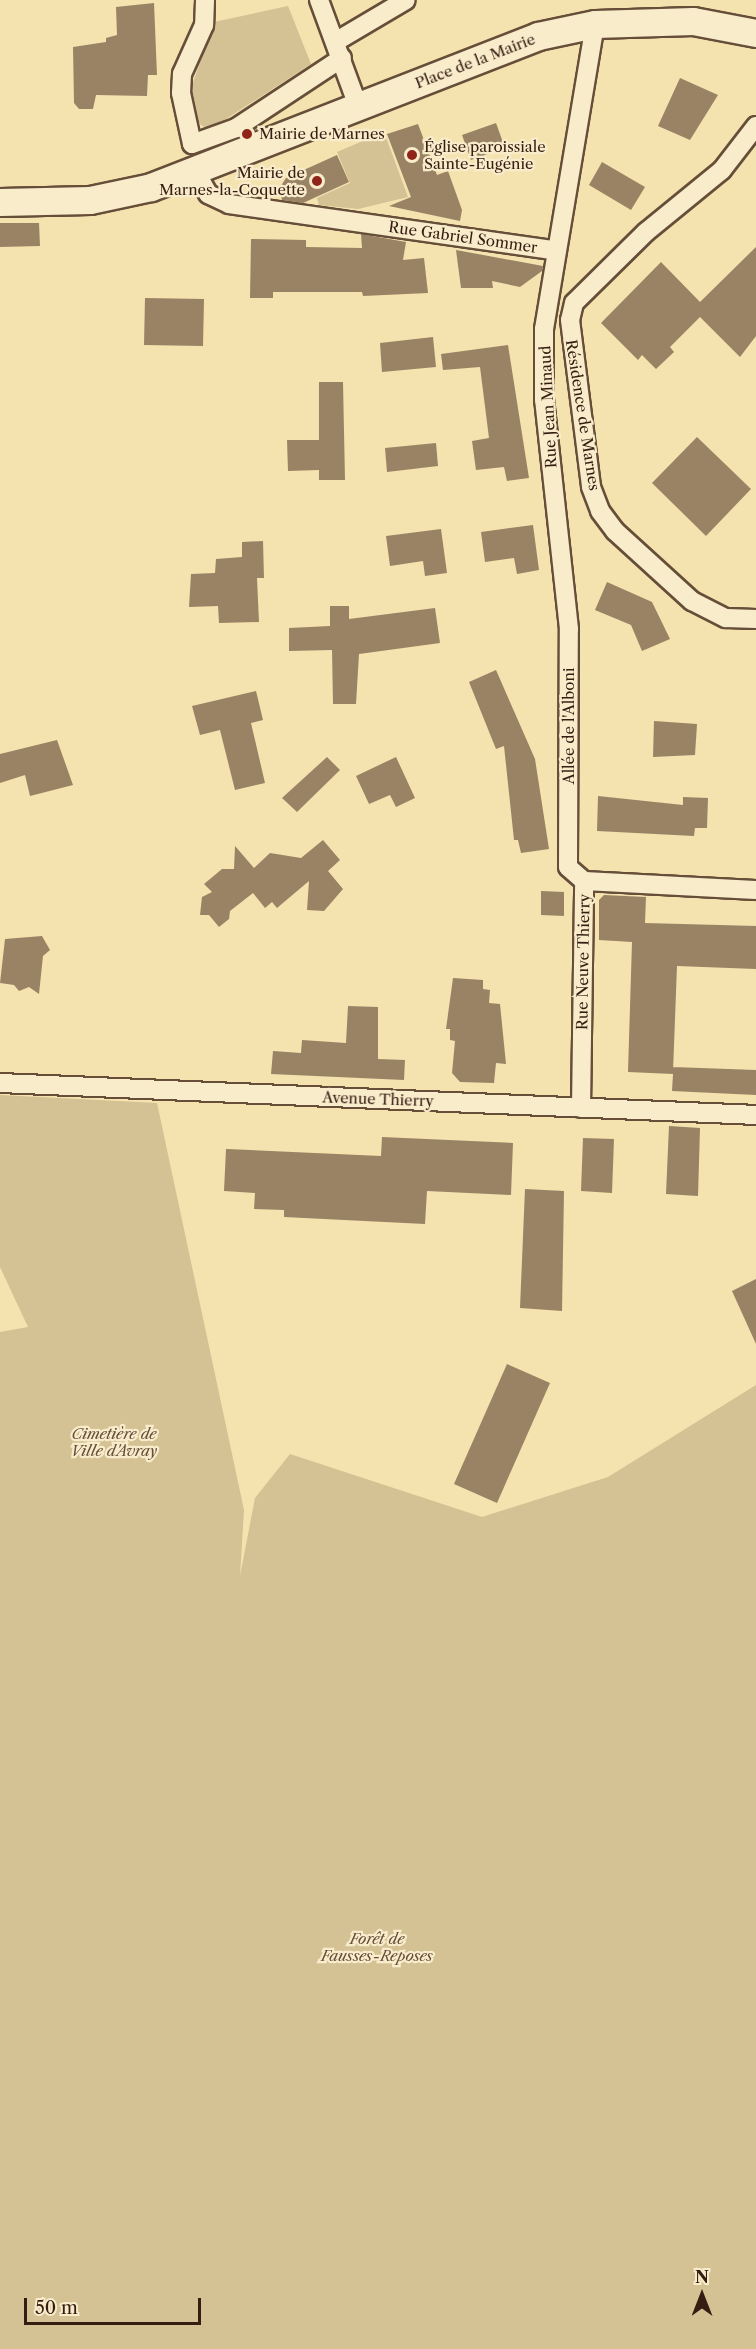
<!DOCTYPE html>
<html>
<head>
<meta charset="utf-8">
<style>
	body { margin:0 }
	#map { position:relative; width:756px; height:2349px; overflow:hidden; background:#f4e2af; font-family:"Libre Caslon Text",serif }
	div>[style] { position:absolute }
	.green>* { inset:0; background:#d4c194 }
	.building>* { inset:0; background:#998364 }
	.roads { filter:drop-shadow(2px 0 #664e39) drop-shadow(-2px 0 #664e39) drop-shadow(0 2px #664e39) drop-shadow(0 -2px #664e39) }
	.minor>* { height:18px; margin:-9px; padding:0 9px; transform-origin:9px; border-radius:9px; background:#f8eccb }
	.secondary>* { height:27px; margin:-13.5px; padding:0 13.5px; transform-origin:13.5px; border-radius:13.5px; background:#f8eccb }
	.dots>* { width:16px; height:16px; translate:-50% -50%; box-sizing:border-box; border:3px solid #f8eccb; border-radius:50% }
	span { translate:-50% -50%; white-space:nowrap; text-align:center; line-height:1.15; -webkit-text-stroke:4.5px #f8eccb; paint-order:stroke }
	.street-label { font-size:15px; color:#361d12 }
	.poi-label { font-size:15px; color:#361d12 }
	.left { translate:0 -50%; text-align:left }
	.right { translate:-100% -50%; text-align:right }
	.park-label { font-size:15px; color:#654e39; font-style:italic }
	.north { position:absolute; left:672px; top:2265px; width:60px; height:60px; -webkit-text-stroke:4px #f8eccb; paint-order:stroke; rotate:0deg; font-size:16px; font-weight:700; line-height:24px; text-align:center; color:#361d12 }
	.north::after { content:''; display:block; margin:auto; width:21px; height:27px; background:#361d12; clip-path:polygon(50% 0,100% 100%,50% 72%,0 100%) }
	.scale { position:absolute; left:24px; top:2298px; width:177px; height:27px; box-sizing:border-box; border:3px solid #361d12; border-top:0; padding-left:8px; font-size:18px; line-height:21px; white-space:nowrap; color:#361d12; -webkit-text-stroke:4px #f8eccb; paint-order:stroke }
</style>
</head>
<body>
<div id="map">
	<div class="green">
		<i style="clip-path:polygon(288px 6px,311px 64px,209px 130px,192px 119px,187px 100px,214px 22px)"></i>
		<i style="clip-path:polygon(384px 132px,408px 197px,358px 209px,319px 205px,317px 198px,350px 183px,337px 152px)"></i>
		<i style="clip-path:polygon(0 1095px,157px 1103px,244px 1510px,240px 1576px,255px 1498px,290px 1454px,482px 1517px,608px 1477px,756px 1385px,756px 2349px,0 2349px,0 1332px,28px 1327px,0 1267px)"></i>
	</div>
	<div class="building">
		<i style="clip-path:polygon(154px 3px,157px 75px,148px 75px,147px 96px,96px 95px,93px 109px,79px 109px,74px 103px,73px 47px,106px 42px,106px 38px,117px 35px,116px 7px)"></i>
		<i style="clip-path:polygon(680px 78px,718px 95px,690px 140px,658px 126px)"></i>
		<i style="clip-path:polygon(496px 123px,505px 148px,471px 160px,462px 135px)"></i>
		<i style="clip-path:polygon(418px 124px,437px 175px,448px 171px,462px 210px,460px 221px,389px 206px,411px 197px,387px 134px)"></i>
		<i style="clip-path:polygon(337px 155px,349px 182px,303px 203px,282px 200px,279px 189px,286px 178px)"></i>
		<i style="clip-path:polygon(602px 162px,645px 187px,631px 210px,589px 185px)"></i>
		<i style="clip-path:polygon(0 223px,39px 223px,40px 246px,0 247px)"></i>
		<i style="clip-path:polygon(361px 234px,406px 242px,403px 260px,424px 258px,428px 293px,363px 296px,362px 292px,273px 292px,273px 298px,250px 298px,251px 239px,306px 240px,306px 247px,362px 248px)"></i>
		<i style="clip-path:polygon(756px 247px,756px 336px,740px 357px,700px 317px,670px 347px,674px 352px,656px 369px,642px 355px,638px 360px,601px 323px,661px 262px,700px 302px)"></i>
		<i style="clip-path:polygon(456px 250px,543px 266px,542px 271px,520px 287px,492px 281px,493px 288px,461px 288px)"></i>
		<i style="clip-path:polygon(145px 298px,204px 299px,203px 346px,144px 345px)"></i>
		<i style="clip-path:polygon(433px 337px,436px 367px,382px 372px,380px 343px)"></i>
		<i style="clip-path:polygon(508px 345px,529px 478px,507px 481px,504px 467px,476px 470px,472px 441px,489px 438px,480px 367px,443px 370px,441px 354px)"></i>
		<i style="clip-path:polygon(319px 382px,343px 382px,345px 480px,319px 480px,319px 470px,288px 471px,287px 440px,319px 440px)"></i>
		<i style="clip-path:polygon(697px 437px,751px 489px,706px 536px,652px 483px)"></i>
		<i style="clip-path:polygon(436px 443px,438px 466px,387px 472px,385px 448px)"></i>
		<i style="clip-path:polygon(533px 525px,539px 570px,517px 574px,514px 558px,485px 562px,481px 532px)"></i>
		<i style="clip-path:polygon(441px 529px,447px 573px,425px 576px,423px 561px,390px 566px,386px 536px)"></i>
		<i style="clip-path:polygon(263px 541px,264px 578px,257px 578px,259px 622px,219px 623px,218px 606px,189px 607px,191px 574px,215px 573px,216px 559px,242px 557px,242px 542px)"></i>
		<i style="clip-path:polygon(607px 582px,652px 602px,670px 639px,642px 651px,631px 625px,595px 610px)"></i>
		<i style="clip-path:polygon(330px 606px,349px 606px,349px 619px,435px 608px,440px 643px,359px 654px,356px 704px,333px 704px,332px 650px,289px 651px,289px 628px,330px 626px)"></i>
		<i style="clip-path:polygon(496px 670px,535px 759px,549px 849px,521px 853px,518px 840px,514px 840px,504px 746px,496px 749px,469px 682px)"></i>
		<i style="clip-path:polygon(256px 691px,263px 720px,251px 723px,265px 783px,235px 790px,220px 730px,200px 735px,192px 706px)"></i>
		<i style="clip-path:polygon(654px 721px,697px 724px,695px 755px,653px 757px)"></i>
		<i style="clip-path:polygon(57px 740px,73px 785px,30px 796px,25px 775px,0 783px,0 754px)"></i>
		<i style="clip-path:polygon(327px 757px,340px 770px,297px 812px,282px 798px)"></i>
		<i style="clip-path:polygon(396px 757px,415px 798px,396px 807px,390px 795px,369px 804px,356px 776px)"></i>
		<i style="clip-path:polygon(598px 796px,683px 805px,683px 797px,708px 798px,707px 828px,695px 828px,694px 836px,597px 831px)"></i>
		<i style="clip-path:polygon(323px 840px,340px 860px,328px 871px,343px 889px,324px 911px,307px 910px,309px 881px,277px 908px,272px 902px,265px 908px,253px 893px,230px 911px,229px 919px,219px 927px,209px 915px,200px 915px,202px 897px,212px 892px,204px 884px,222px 869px,234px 869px,235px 846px,254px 868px,270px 853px,301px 858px)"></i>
		<i style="clip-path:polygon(541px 891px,564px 892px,564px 916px,541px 915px)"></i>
		<i style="clip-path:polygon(604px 895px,646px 897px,645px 923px,756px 926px,756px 969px,677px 966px,673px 1072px,673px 1067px,756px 1070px,756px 1095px,672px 1091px,673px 1074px,628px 1072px,632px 942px,599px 940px,599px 900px)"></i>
		<i style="clip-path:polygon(42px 936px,50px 950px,43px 956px,39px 994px,29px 987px,19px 991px,14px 985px,0 983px,5px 939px)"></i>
		<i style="clip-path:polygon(453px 978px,483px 980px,483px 989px,490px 990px,489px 1003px,500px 1004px,506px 1064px,496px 1063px,494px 1083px,460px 1082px,452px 1073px,455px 1041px,450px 1040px,450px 1029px,446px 1029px)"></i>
		<i style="clip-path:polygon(348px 1006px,378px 1007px,378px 1059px,405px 1060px,404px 1080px,271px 1074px,273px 1051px,301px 1053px,302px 1040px,346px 1043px)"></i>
		<i style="clip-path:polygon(669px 1126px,700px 1128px,698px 1196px,666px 1194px)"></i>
		<i style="clip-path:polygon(382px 1137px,513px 1143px,511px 1195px,427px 1191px,425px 1224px,284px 1217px,284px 1210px,254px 1209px,255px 1193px,224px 1191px,226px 1149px,381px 1156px)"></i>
		<i style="clip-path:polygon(583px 1138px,614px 1139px,612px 1193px,581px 1191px)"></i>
		<i style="clip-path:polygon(525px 1189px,564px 1191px,562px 1311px,520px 1308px)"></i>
		<i style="clip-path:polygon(756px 1279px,756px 1344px,732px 1291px)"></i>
		<i style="clip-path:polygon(507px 1364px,550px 1383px,497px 1503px,454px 1484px)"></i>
	</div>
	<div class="roads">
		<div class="minor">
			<i style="left:205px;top:0;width:25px;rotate:92deg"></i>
			<i style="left:204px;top:25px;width:54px;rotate:114.2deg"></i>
			<i style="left:182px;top:74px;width:19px;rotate:93deg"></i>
			<i style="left:181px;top:93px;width:52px;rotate:77.8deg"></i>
			<i style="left:192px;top:144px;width:47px;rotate:-20deg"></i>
			<i style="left:236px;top:128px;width:127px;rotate:-33.4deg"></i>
			<i style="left:319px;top:0;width:113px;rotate:69.8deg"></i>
			<i style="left:335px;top:42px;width:82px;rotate:-30.6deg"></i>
			<i style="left:756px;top:126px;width:56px;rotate:127.7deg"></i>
			<i style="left:722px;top:170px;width:98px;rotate:140.8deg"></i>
			<i style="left:646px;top:232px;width:101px;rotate:135.4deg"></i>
			<i style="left:574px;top:303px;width:17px;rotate:103deg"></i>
			<i style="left:570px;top:320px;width:168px;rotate:82.8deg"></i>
			<i style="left:591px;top:487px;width:26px;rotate:69deg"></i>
			<i style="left:600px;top:511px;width:25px;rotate:53deg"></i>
			<i style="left:615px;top:531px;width:104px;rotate:42.3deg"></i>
			<i style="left:692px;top:601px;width:38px;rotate:27deg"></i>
			<i style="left:726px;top:618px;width:30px;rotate:2deg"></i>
			<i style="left:196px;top:172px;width:25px;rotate:61deg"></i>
			<i style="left:208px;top:194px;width:23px;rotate:25deg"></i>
			<i style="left:229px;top:204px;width:328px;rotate:8.1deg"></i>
			<i style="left:584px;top:881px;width:21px;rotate:-139deg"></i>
			<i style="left:568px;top:867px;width:238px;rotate:-89.8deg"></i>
			<i style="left:569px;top:629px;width:230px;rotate:-96.2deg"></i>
			<i style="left:544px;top:400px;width:71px;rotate:-90deg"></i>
			<i style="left:544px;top:329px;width:309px;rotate:-80.5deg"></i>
			<i style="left:584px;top:881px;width:172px;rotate:3deg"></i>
			<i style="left:0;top:1083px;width:757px;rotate:2.42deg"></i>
			<i style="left:581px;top:1108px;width:227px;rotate:-89.2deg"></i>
		</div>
		<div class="secondary">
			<i style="left:0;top:202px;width:90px;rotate:-1.3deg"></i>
			<i style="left:90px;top:200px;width:62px;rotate:-12deg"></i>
			<i style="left:151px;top:187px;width:415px;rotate:-21.3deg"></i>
			<i style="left:538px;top:36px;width:58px;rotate:-11.9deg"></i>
			<i style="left:595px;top:24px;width:98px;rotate:-1.8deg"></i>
			<i style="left:693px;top:21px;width:64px;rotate:10.8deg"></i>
		</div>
	</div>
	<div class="dots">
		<i style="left:247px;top:134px;background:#8f2418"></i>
		<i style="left:412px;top:155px;background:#8f2418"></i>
		<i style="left:317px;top:181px;background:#8f2418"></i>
	</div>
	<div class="street-label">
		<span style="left:475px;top:61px;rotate:-21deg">Place de la Mairie</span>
		<span style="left:463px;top:237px;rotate:8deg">Rue Gabriel Sommer</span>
		<span style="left:548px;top:407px;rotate:-93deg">Rue Jean Minaud</span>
		<span style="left:583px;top:415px;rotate:81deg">Résidence de Marnes</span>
		<span style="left:569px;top:726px;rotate:-90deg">Allée de l'Alboni</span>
		<span style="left:583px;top:962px;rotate:-89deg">Rue Neuve Thierry</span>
		<span style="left:378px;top:1099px;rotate:2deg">Avenue Thierry</span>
	</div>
	<div class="poi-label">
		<span class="left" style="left:259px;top:134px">Mairie de Marnes</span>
		<span class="left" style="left:424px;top:155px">Église paroissiale<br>Sainte-Eugénie</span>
		<span class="right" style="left:305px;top:181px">Mairie de<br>Marnes-la-Coquette</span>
	</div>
	<div class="park-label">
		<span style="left:114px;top:1442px">Cimetière de<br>Ville d'Avray</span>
		<span style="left:377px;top:1947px">Forêt de<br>Fausses-Reposes</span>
	</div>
	<div class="north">N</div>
	<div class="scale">50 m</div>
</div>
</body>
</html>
